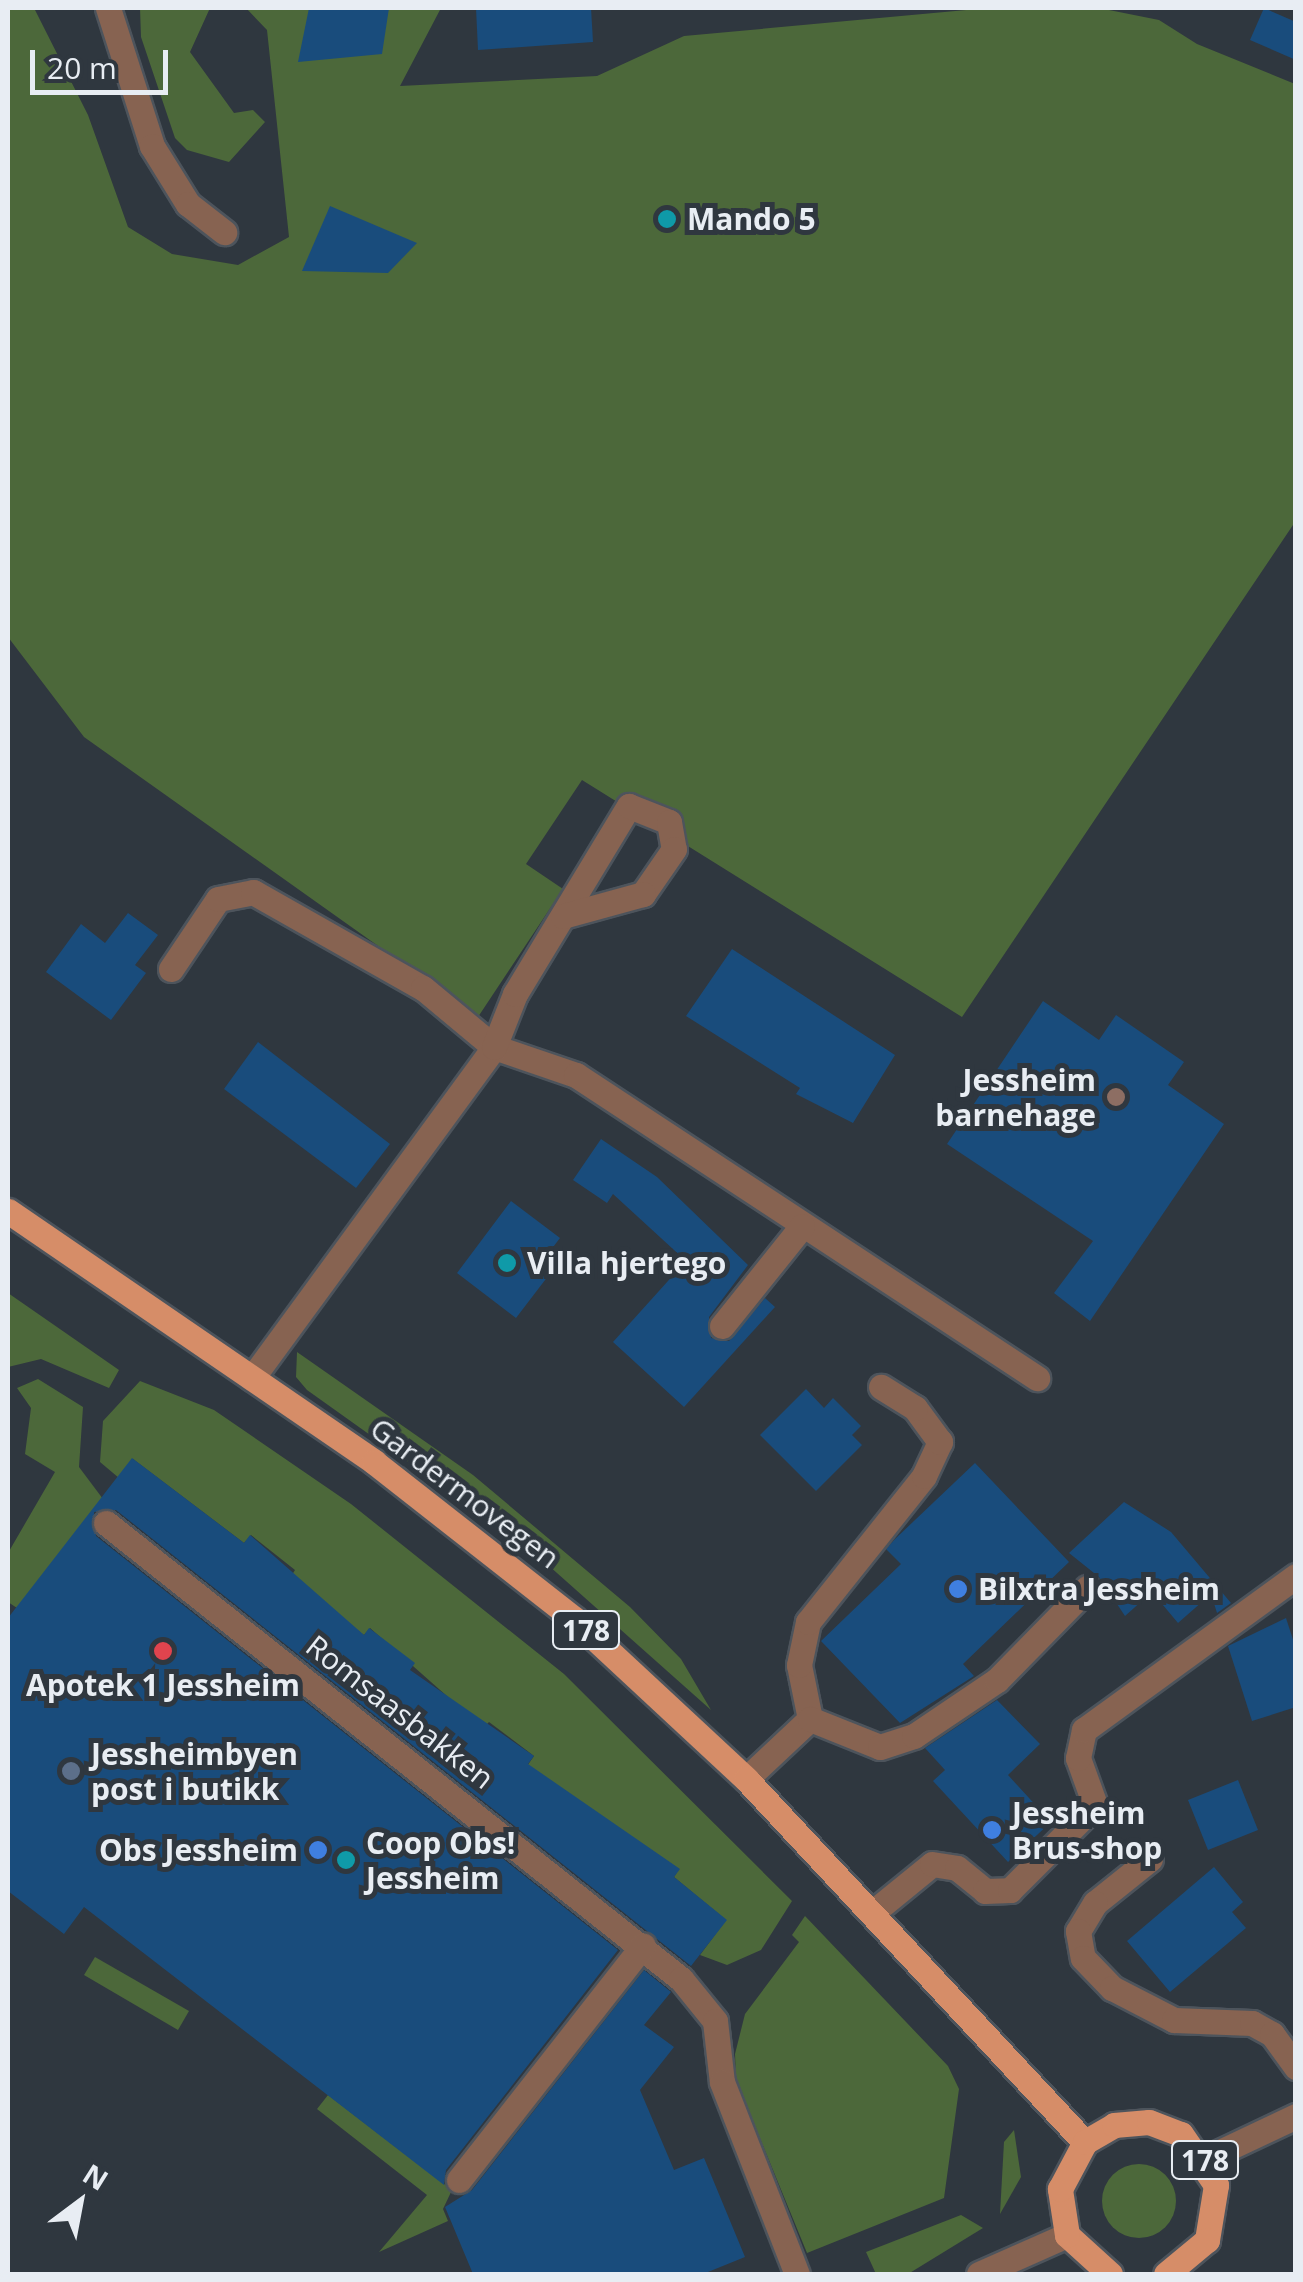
<!DOCTYPE html>
<html>
<head>
<meta charset="utf-8">
<style>
	body { margin:0 }
	#map { position:relative; width:1303px; height:2282px; overflow:hidden; background:#2f373f; font-family:"Open Sans",sans-serif }
	div>[style] { position:absolute }
	.green>* { inset:0; background:#4c683a }
	.round { border-radius:50% }
	.building>* { inset:0; background:#194c7c }
	.roads { filter:drop-shadow(2px 0 #4d545c) drop-shadow(-2px 0 #4d545c) drop-shadow(0 2px #4d545c) drop-shadow(0 -2px #4d545c) }
	.minor>* { height:25px; margin:-12.5px; padding:0 12.5px; transform-origin:12.5px; border-radius:12.5px; background:#876351 }
	.major>* { height:25px; margin:-12.5px; padding:0 12.5px; transform-origin:12.5px; border-radius:12.5px; background:#d68d68 }
	.dots>* { width:28px; height:28px; translate:-50% -50%; box-sizing:border-box; border:5px solid #2f373f; border-radius:50% }
	span { translate:-50% -50%; white-space:nowrap; text-align:center; line-height:1.15; -webkit-text-stroke:10px #2f373f; paint-order:stroke }
	.shield-label span { padding:2px 8px; background:#2f373f; border:2px solid; border-radius:8px; -webkit-text-stroke-width:0 }
	.shield-label { font-size:28px; color:#e8edf3; font-weight:700 }
	.poi-label { font-size:30px; color:#e8edf3; font-weight:700 }
	.left { translate:0 -50%; text-align:left }
	.right { translate:-100% -50%; text-align:right }
	.street-label { font-size:30px; color:#e8edf3 }
	.frame { position:absolute; inset:0; border:10px solid #e8edf3; pointer-events:none }
	.north { position:absolute; left:30px; top:2152px; width:100px; height:100px; -webkit-text-stroke:8px #2f373f; paint-order:stroke; rotate:32deg; font-size:28px; font-weight:700; line-height:40px; text-align:center; color:#e8edf3 }
	.north::after { content:''; display:block; margin:auto; width:35px; height:45px; background:#e8edf3; clip-path:polygon(50% 0,100% 100%,50% 72%,0 100%) }
	.scale { position:absolute; left:30px; top:50px; width:138px; height:45px; box-sizing:border-box; border:5px solid #e8edf3; border-top:0; padding-left:12px; font-size:30px; line-height:35px; white-space:nowrap; color:#e8edf3; -webkit-text-stroke:8px #2f373f; paint-order:stroke }
</style>
</head>
<body>
<div id="map">
	<div class="green">
		<i style="clip-path:polygon(8px 8px,34px 8px,88px 115px,128px 227px,172px 254px,238px 265px,289px 237px,267px 30px,246px 8px,441px 8px,400px 86px,597px 76px,684px 36px,988px 8px,1099px 8px,1159px 20px,1197px 44px,1295px 84px,1295px 522px,962px 1017px,582px 780px,526px 864px,563px 889px,478px 1017px,84px 737px,8px 637px)"></i>
		<i style="clip-path:polygon(140px 8px,210px 8px,190px 52px,234px 113px,253px 110px,265px 122px,229px 162px,187px 150px,175px 138px,141px 37px)"></i>
		<i style="clip-path:polygon(8px 1293px,119px 1370px,109px 1388px,41px 1359px,8px 1367px)"></i>
		<i style="clip-path:polygon(297px 1352px,473px 1475px,630px 1607px,681px 1659px,711px 1710px,530px 1549px,307px 1390px,296px 1377px)"></i>
		<i style="clip-path:polygon(38px 1379px,83px 1407px,79px 1467px,103px 1499px,17px 1608px,8px 1602px,8px 1553px,55px 1472px,25px 1454px,31px 1408px,17px 1388px)"></i>
		<i style="clip-path:polygon(140px 1381px,214px 1410px,351px 1504px,564px 1674px,792px 1901px,761px 1950px,727px 1965px,700px 1955px,726px 1920px,674px 1877px,679px 1869px,527px 1766px,534px 1756px,489px 1722px,483px 1728px,370px 1628px,364px 1635px,288px 1581px,295px 1570px,251px 1535px,244px 1543px,133px 1459px,119px 1478px,100px 1462px,103px 1421px)"></i>
		<i style="clip-path:polygon(805px 1916px,948px 2066px,959px 2089px,944px 2198px,807px 2253px,736px 2080px,735px 2054px,745px 2014px,799px 1942px,792px 1935px)"></i>
		<i style="clip-path:polygon(95px 1957px,189px 2011px,178px 2030px,84px 1975px)"></i>
		<i style="clip-path:polygon(328px 2095px,452px 2190px,443px 2209px,448px 2221px,379px 2252px,427px 2195px,317px 2109px)"></i>
		<i style="clip-path:polygon(1014px 2130px,1021px 2177px,1000px 2214px,1004px 2142px)"></i>
		<i class="round" style="left:1102px;top:2164px;width:74px;height:74px"></i>
		<i style="clip-path:polygon(961px 2215px,983px 2228px,908px 2274px,876px 2274px,866px 2252px)"></i>
	</div>
	<div class="building">
		<i style="clip-path:polygon(309px 8px,389px 8px,382px 54px,298px 62px)"></i>
		<i style="clip-path:polygon(476px 8px,591px 8px,593px 42px,478px 50px)"></i>
		<i style="clip-path:polygon(1264px 8px,1296px 22px,1296px 60px,1250px 40px)"></i>
		<i style="clip-path:polygon(330px 206px,417px 243px,388px 273px,302px 271px)"></i>
		<i style="clip-path:polygon(128px 913px,158px 935px,135px 965px,146px 973px,111px 1020px,46px 972px,81px 924px,105px 943px)"></i>
		<i style="clip-path:polygon(732px 949px,895px 1055px,853px 1123px,796px 1094px,800px 1088px,686px 1016px)"></i>
		<i style="clip-path:polygon(1043px 1001px,1099px 1040px,1116px 1015px,1184px 1062px,1168px 1085px,1224px 1124px,1090px 1321px,1054px 1293px,1093px 1241px,947px 1144px)"></i>
		<i style="clip-path:polygon(258px 1042px,390px 1144px,356px 1188px,224px 1089px)"></i>
		<i style="clip-path:polygon(601px 1139px,657px 1177px,748px 1265px,709px 1317px,711px 1338px,729px 1341px,765px 1298px,775px 1307px,684px 1407px,613px 1342px,686px 1261px,613px 1194px,607px 1203px,573px 1180px)"></i>
		<i style="clip-path:polygon(511px 1201px,560px 1238px,544px 1259px,555px 1267px,516px 1318px,457px 1273px)"></i>
		<i style="clip-path:polygon(806px 1389px,824px 1408px,833px 1398px,861px 1426px,852px 1435px,862px 1445px,816px 1491px,760px 1435px)"></i>
		<i style="clip-path:polygon(132px 1458px,244px 1543px,250px 1535px,364px 1635px,369px 1628px,415px 1663px,410px 1670px,534px 1756px,528px 1764px,680px 1869px,674px 1877px,727px 1920px,691px 1966px,116px 1510px,94px 1512px,96px 1536px,618px 1950px,446px 2170px,444px 2185px,84px 1907px,64px 1934px,8px 1891px,8px 1618px)"></i>
		<i style="clip-path:polygon(975px 1463px,1069px 1562px,963px 1664px,974px 1676px,900px 1723px,821px 1641px,901px 1564px,886px 1549px,895px 1539px)"></i>
		<i style="clip-path:polygon(1124px 1502px,1171px 1532px,1231px 1603px,1217px 1613px,1211px 1594px,1178px 1623px,1152px 1592px,1125px 1616px,1099px 1577px,1069px 1553px)"></i>
		<i style="clip-path:polygon(1286px 1618px,1296px 1649px,1296px 1707px,1252px 1721px,1228px 1646px)"></i>
		<i style="clip-path:polygon(997px 1700px,1040px 1744px,1008px 1775px,1051px 1822px,1008px 1862px,933px 1781px,945px 1770px,925px 1748px)"></i>
		<i style="clip-path:polygon(1238px 1780px,1258px 1830px,1208px 1850px,1188px 1800px)"></i>
		<i style="clip-path:polygon(1214px 1867px,1243px 1902px,1232px 1912px,1246px 1928px,1170px 1992px,1127px 1941px)"></i>
		<i style="clip-path:polygon(644px 1970px,671px 1992px,644px 2025px,674px 2047px,640px 2090px,674px 2170px,704px 2158px,745px 2257px,703px 2274px,473px 2274px,445px 2207px,472px 2190px)"></i>
	</div>
	<div class="roads">
		<div class="minor">
			<i style="left:108px;top:8px;width:145px;rotate:72.3deg"></i>
			<i style="left:152px;top:146px;width:68px;rotate:58.2deg"></i>
			<i style="left:188px;top:204px;width:46px;rotate:37.9deg"></i>
			<i style="left:171px;top:969px;width:84px;rotate:-56.1deg"></i>
			<i style="left:218px;top:899px;width:36px;rotate:-11deg"></i>
			<i style="left:253px;top:892px;width:195px;rotate:29.5deg"></i>
			<i style="left:423px;top:988px;width:92px;rotate:39.7deg"></i>
			<i style="left:494px;top:1047px;width:87px;rotate:18.9deg"></i>
			<i style="left:576px;top:1075px;width:552px;rotate:33.32deg"></i>
			<i style="left:722px;top:1326px;width:128px;rotate:-51.3deg"></i>
			<i style="left:252px;top:1378px;width:410px;rotate:-53.8deg"></i>
			<i style="left:494px;top:1047px;width:57px;rotate:-68.4deg"></i>
			<i style="left:515px;top:994px;width:220px;rotate:-58.8deg"></i>
			<i style="left:629px;top:806px;width:43px;rotate:21.8deg"></i>
			<i style="left:669px;top:822px;width:27px;rotate:80deg"></i>
			<i style="left:674px;top:849px;width:55px;rotate:124.6deg"></i>
			<i style="left:643px;top:894px;width:83px;rotate:164.6deg"></i>
			<i style="left:106px;top:1523px;width:734px;rotate:38.42deg"></i>
			<i style="left:681px;top:1979px;width:54px;rotate:51deg"></i>
			<i style="left:715px;top:2021px;width:61px;rotate:83.5deg"></i>
			<i style="left:722px;top:2082px;width:206px;rotate:68.7deg"></i>
			<i style="left:810px;top:1719px;width:55px;rotate:-101.5deg"></i>
			<i style="left:799px;top:1665px;width:44px;rotate:-78.2deg"></i>
			<i style="left:808px;top:1622px;width:186px;rotate:-51.5deg"></i>
			<i style="left:924px;top:1476px;width:38px;rotate:-65deg"></i>
			<i style="left:940px;top:1442px;width:42px;rotate:-126.3deg"></i>
			<i style="left:915px;top:1408px;width:40px;rotate:-148deg"></i>
			<i style="left:746px;top:1779px;width:88px;rotate:-43.2deg"></i>
			<i style="left:810px;top:1719px;width:75px;rotate:21.8deg"></i>
			<i style="left:880px;top:1747px;width:36px;rotate:-18deg"></i>
			<i style="left:914px;top:1736px;width:100px;rotate:-34deg"></i>
			<i style="left:997px;top:1680px;width:129px;rotate:-45.6deg"></i>
			<i style="left:1150px;top:1859px;width:70px;rotate:141.3deg"></i>
			<i style="left:1095px;top:1903px;width:33px;rotate:121deg"></i>
			<i style="left:1078px;top:1931px;width:27px;rotate:80deg"></i>
			<i style="left:1083px;top:1958px;width:42px;rotate:46deg"></i>
			<i style="left:1112px;top:1988px;width:70px;rotate:27.3deg"></i>
			<i style="left:1174px;top:2020px;width:78px;rotate:2.2deg"></i>
			<i style="left:1252px;top:2023px;width:23px;rotate:29deg"></i>
			<i style="left:1272px;top:2034px;width:41px;rotate:54deg"></i>
			<i style="left:872px;top:1913px;width:77px;rotate:-39.2deg"></i>
			<i style="left:932px;top:1864px;width:25px;rotate:9deg"></i>
			<i style="left:957px;top:1868px;width:36px;rotate:39deg"></i>
			<i style="left:985px;top:1891px;width:25px;rotate:-2deg"></i>
			<i style="left:1010px;top:1890px;width:120px;rotate:-45deg"></i>
			<i style="left:1095px;top:1805px;width:50px;rotate:-109.9deg"></i>
			<i style="left:1078px;top:1758px;width:29px;rotate:-78deg"></i>
			<i style="left:1084px;top:1730px;width:262px;rotate:-36deg"></i>
			<i style="left:1205px;top:2159px;width:101px;rotate:-25.3deg"></i>
			<i style="left:459px;top:2180px;width:298px;rotate:-51.9deg"></i>
			<i style="left:979px;top:2274px;width:96px;rotate:-23.9deg"></i>
		</div>
		<div class="major">
			<i style="left:8px;top:1211px;width:444px;rotate:34.4deg"></i>
			<i style="left:374px;top:1462px;width:254px;rotate:38.1deg"></i>
			<i style="left:574px;top:1619px;width:235px;rotate:42.9deg"></i>
			<i style="left:746px;top:1779px;width:497px;rotate:47deg"></i>
			<i style="left:1110px;top:2274px;width:58px;rotate:-137.8deg"></i>
			<i style="left:1067px;top:2235px;width:47px;rotate:-98.7deg"></i>
			<i style="left:1060px;top:2189px;width:53px;rotate:-62deg"></i>
			<i style="left:1085px;top:2142px;width:34px;rotate:-30deg"></i>
			<i style="left:1114px;top:2125px;width:35px;rotate:-5deg"></i>
			<i style="left:1149px;top:2122px;width:34px;rotate:21deg"></i>
			<i style="left:1181px;top:2134px;width:62px;rotate:55.5deg"></i>
			<i style="left:1216px;top:2185px;width:56px;rotate:99.3deg"></i>
			<i style="left:1207px;top:2240px;width:53px;rotate:140.3deg"></i>
		</div>
	</div>
	<div class="dots">
		<i style="left:667px;top:219px;background:#0f9aa8"></i>
		<i style="left:1116px;top:1097px;background:#8d6e63"></i>
		<i style="left:507px;top:1263px;background:#0f9aa8"></i>
		<i style="left:958px;top:1589px;background:#3f7fe0"></i>
		<i style="left:163px;top:1651px;background:#e0444e"></i>
		<i style="left:71px;top:1771px;background:#5c6f8a"></i>
		<i style="left:992px;top:1830px;background:#3f7fe0"></i>
		<i style="left:318px;top:1850px;background:#3f7fe0"></i>
		<i style="left:346px;top:1860px;background:#0f9aa8"></i>
	</div>
	<div class="shield-label">
		<span style="left:586px;top:1630px">178</span>
		<span style="left:1205px;top:2160px">178</span>
	</div>
	<div class="poi-label">
		<span class="left" style="left:687px;top:219px">Mando 5</span>
		<span class="right" style="left:1096px;top:1097px">Jessheim<br>barnehage</span>
		<span class="left" style="left:527px;top:1263px">Villa hjertego</span>
		<span class="left" style="left:978px;top:1589px">Bilxtra Jessheim</span>
		<span style="left:163px;top:1685px">Apotek 1 Jessheim</span>
		<span class="left" style="left:91px;top:1771px">Jessheimbyen<br>post i butikk</span>
		<span class="left" style="left:1012px;top:1830px">Jessheim<br>Brus-shop</span>
		<span class="left" style="left:366px;top:1860px">Coop Obs!<br>Jessheim</span>
		<span class="right" style="left:298px;top:1850px">Obs Jessheim</span>
	</div>
	<div class="street-label">
		<span style="left:465px;top:1493px;rotate:37deg">Gardermovegen</span>
		<span style="left:400px;top:1712px;rotate:38deg">Romsaasbakken</span>
	</div>
	<div class="frame"></div>
	<div class="north">N</div>
	<div class="scale">20 m</div>
</div>
</body>
</html>
